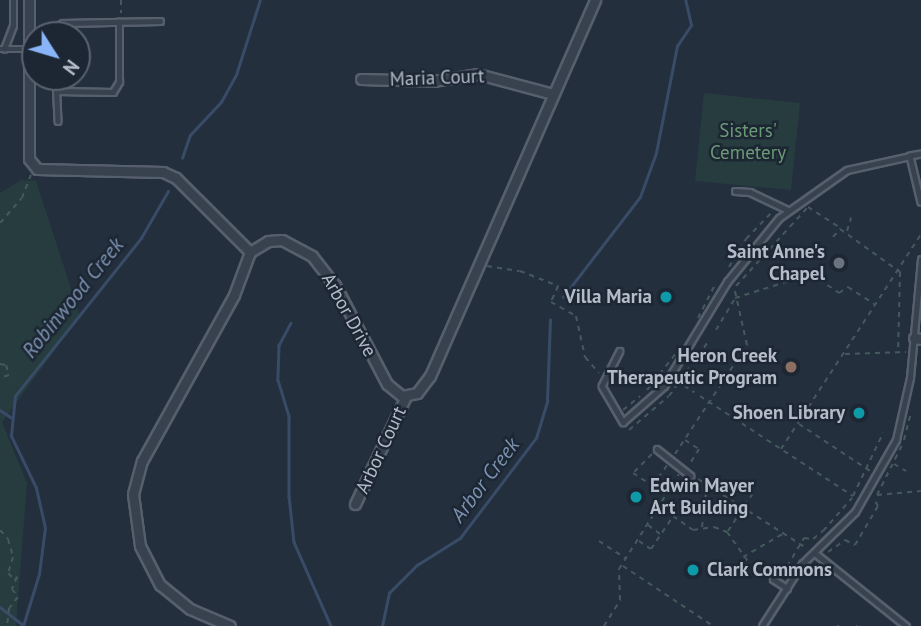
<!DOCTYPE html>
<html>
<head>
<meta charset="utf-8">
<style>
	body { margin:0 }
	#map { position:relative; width:921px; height:626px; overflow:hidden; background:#242f3e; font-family:"PT Sans",sans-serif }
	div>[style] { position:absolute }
	.green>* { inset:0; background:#263c3f }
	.stream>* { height:2.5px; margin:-1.25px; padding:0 1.25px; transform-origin:1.25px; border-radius:1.25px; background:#394c67 }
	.path>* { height:2px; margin-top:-1px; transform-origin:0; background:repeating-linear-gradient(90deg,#44595c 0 5px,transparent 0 10px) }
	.roads { filter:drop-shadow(2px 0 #565f6c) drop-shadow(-2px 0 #565f6c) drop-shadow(0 2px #565f6c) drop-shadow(0 -2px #565f6c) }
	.service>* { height:4.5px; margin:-2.25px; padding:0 2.25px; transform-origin:2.25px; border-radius:2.25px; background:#38414e }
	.minor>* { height:9px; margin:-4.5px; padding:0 4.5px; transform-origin:4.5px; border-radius:4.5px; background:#38414e }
	.dots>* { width:19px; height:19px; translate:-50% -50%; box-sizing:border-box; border:4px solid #1d2633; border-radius:50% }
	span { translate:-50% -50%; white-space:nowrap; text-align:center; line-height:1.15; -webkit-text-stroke:5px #1d2633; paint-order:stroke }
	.street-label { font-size:19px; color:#b4bcc9 }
	.park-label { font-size:19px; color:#6b9a76 }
	.poi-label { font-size:19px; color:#b4bcc9; font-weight:700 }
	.right { translate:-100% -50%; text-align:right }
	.left { translate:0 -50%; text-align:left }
	.water-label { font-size:21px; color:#7c92b1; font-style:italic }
	.north { position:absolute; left:21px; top:21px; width:70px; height:70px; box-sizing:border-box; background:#1d2633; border:2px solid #59626f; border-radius:50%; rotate:127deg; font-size:19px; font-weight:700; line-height:28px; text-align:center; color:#b4bcc9 }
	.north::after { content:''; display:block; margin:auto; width:24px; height:32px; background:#8ab4f8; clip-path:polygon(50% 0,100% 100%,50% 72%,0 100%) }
</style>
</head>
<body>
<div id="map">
	<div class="green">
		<i style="clip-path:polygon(704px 93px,800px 103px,791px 190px,695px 181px)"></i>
		<i style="clip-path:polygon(21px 180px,36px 181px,80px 316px,2px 422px,27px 483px,16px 626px,0 626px,0 193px)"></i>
	</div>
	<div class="stream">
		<i style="left:182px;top:158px;width:24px;rotate:-71deg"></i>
		<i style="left:190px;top:135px;width:45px;rotate:-46.8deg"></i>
		<i style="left:221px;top:102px;width:31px;rotate:-61deg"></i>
		<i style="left:236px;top:75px;width:79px;rotate:-72.3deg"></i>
		<i style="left:563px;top:297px;width:126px;rotate:-52.4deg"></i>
		<i style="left:640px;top:197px;width:47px;rotate:-70deg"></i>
		<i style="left:656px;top:153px;width:109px;rotate:-78.9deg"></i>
		<i style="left:677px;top:46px;width:25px;rotate:-56deg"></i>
		<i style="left:691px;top:25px;width:26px;rotate:-103deg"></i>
		<i style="left:291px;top:323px;width:26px;rotate:118deg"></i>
		<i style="left:279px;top:346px;width:34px;rotate:92deg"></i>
		<i style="left:278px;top:380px;width:38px;rotate:73deg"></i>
		<i style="left:289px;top:416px;width:80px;rotate:90deg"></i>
		<i style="left:289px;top:496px;width:46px;rotate:83.8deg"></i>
		<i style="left:294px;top:542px;width:92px;rotate:66.2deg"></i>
		<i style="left:0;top:410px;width:14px;rotate:34deg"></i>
		<i style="left:0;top:607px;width:28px;rotate:38deg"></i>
		<i style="left:23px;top:626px;width:54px;rotate:-72.9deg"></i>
		<i style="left:39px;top:574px;width:46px;rotate:-82.6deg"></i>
		<i style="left:45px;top:528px;width:41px;rotate:-102.7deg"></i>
		<i style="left:36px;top:488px;width:58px;rotate:-115.7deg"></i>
		<i style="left:11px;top:436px;width:40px;rotate:-84.3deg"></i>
		<i style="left:15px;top:396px;width:202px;rotate:-51.4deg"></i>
		<i style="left:141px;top:238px;width:54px;rotate:-60.1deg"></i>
		<i style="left:382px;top:626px;width:34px;rotate:-78deg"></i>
		<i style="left:389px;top:593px;width:40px;rotate:-45deg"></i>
		<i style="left:417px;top:565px;width:51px;rotate:-32.1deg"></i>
		<i style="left:460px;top:538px;width:126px;rotate:-52.8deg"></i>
		<i style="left:536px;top:438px;width:39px;rotate:-73deg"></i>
		<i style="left:547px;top:401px;width:81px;rotate:-87.9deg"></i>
	</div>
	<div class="path">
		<i style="left:121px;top:0;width:13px;rotate:90deg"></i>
		<i style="left:0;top:223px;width:33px;rotate:-49deg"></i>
		<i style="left:22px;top:198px;width:25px;rotate:-69deg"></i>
		<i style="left:847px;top:231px;width:14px;rotate:-73deg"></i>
		<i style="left:833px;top:237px;width:11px;rotate:-49deg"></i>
		<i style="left:840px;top:229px;width:74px;rotate:35.6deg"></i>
		<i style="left:900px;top:272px;width:80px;rotate:91.4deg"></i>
		<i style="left:487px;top:266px;width:33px;rotate:9deg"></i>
		<i style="left:520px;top:271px;width:41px;rotate:21.5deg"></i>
		<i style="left:558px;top:286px;width:17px;rotate:114deg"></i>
		<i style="left:551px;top:302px;width:29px;rotate:29deg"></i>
		<i style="left:576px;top:316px;width:42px;rotate:77.6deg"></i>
		<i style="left:585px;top:357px;width:21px;rotate:49deg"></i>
		<i style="left:729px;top:267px;width:33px;rotate:-59deg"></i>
		<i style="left:746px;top:239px;width:39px;rotate:-46deg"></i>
		<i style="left:736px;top:286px;width:107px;rotate:-47.7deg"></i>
		<i style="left:808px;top:207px;width:38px;rotate:33deg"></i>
		<i style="left:698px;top:318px;width:36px;rotate:-63deg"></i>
		<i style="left:716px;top:330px;width:37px;rotate:-59deg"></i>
		<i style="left:735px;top:298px;width:80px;rotate:-17.5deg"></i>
		<i style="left:811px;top:274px;width:34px;rotate:34deg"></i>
		<i style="left:839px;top:293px;width:11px;rotate:-34deg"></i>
		<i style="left:848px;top:287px;width:31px;rotate:33deg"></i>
		<i style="left:845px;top:354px;width:61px;rotate:-1.9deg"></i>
		<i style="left:0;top:364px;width:6px;rotate:9deg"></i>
		<i style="left:6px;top:365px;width:10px;rotate:73deg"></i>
		<i style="left:9px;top:375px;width:9px;rotate:162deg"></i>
		<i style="left:676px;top:380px;width:22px;rotate:34deg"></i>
		<i style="left:647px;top:390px;width:55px;rotate:-51.7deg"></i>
		<i style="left:700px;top:396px;width:183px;rotate:33.2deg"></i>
		<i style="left:853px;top:496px;width:70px;rotate:-64.5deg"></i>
		<i style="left:623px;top:410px;width:22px;rotate:-39deg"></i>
		<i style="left:799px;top:424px;width:85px;rotate:33.5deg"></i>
		<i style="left:629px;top:430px;width:52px;rotate:-40.4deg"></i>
		<i style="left:669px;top:396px;width:67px;rotate:-54.2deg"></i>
		<i style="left:685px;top:440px;width:17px;rotate:33deg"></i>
		<i style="left:699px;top:449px;width:19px;rotate:122deg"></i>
		<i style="left:904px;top:440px;width:30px;rotate:-76deg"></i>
		<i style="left:781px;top:449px;width:257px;rotate:-56.9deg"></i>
		<i style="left:652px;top:454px;width:27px;rotate:135deg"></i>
		<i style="left:633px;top:473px;width:24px;rotate:33deg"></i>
		<i style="left:675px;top:454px;width:131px;rotate:-56.6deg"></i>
		<i style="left:747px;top:345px;width:59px;rotate:-102.6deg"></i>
		<i style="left:894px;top:464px;width:14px;rotate:30deg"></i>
		<i style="left:698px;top:479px;width:130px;rotate:32.5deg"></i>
		<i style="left:665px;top:494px;width:14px;rotate:-146deg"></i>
		<i style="left:653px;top:486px;width:25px;rotate:-56deg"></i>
		<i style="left:877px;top:495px;width:56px;rotate:-63.4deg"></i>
		<i style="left:877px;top:495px;width:44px;rotate:-5.2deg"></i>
		<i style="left:648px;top:525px;width:15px;rotate:37deg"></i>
		<i style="left:702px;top:527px;width:43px;rotate:-83.4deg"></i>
		<i style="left:0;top:530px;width:12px;rotate:48deg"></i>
		<i style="left:8px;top:539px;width:19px;rotate:74deg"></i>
		<i style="left:13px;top:557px;width:17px;rotate:107deg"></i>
		<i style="left:8px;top:573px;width:10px;rotate:45deg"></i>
		<i style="left:15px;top:580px;width:4px;rotate:-56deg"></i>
		<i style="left:17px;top:577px;width:13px;rotate:113deg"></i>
		<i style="left:12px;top:589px;width:10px;rotate:53deg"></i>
		<i style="left:18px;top:597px;width:14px;rotate:129deg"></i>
		<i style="left:9px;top:608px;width:18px;rotate:96deg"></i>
		<i style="left:728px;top:531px;width:49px;rotate:-56.6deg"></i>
		<i style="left:599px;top:541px;width:31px;rotate:33deg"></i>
		<i style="left:639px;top:541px;width:14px;rotate:34deg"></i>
		<i style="left:651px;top:549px;width:40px;rotate:-56deg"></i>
		<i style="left:673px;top:516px;width:24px;rotate:35deg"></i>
		<i style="left:693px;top:530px;width:21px;rotate:-8deg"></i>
		<i style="left:714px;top:527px;width:14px;rotate:21deg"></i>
		<i style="left:727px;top:532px;width:43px;rotate:54.5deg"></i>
		<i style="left:828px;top:552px;width:21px;rotate:-35deg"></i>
		<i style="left:845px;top:540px;width:11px;rotate:27deg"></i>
		<i style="left:855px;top:545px;width:45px;rotate:-59.5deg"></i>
		<i style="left:878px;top:506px;width:8px;rotate:-120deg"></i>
		<i style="left:743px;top:557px;width:48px;rotate:-30.3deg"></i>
		<i style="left:623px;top:566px;width:108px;rotate:33.7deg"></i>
		<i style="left:782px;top:575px;width:43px;rotate:-59.3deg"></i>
		<i style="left:804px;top:538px;width:9px;rotate:6deg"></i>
		<i style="left:813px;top:539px;width:13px;rotate:-39deg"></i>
		<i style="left:823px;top:531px;width:44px;rotate:-48.7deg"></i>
		<i style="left:604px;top:626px;width:31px;rotate:-58deg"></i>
		<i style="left:620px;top:600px;width:31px;rotate:-92deg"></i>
		<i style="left:619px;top:569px;width:112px;rotate:-57.7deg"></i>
		<i style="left:837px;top:626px;width:2px"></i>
		<i style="left:856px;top:626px;width:1px"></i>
	</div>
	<div class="roads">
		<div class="service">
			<i style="left:56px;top:35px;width:8px;rotate:-90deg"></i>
			<i style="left:56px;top:27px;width:8px;rotate:-30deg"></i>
			<i style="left:63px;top:23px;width:97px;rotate:-1.2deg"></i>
			<i style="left:0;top:49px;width:29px"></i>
			<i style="left:4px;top:49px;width:25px;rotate:-69deg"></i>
			<i style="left:13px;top:26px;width:26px;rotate:-90deg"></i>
			<i style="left:56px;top:77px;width:44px;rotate:87.4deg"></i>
			<i style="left:57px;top:91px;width:56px;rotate:1deg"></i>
			<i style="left:113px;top:92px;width:12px;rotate:-59deg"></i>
			<i style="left:119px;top:82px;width:60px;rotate:-90deg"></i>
			<i style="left:921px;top:154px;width:11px;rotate:170deg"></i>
			<i style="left:910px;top:156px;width:47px;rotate:76.6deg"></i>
			<i style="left:735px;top:191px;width:15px;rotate:4deg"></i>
			<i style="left:750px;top:192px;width:42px;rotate:25.3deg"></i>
			<i style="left:620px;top:351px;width:39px;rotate:117deg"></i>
			<i style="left:602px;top:386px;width:42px;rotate:59.7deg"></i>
			<i style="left:623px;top:422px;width:55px;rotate:-41.3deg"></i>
			<i style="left:664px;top:386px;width:122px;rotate:-58.8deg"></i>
			<i style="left:727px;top:282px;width:82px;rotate:-50.9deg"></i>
			<i style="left:779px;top:218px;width:83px;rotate:-35.2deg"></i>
			<i style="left:847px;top:170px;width:65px;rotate:-12.5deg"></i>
			<i style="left:657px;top:449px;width:43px;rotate:38.5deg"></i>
			<i style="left:815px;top:553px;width:117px;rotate:38.7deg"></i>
			<i style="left:773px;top:579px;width:17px;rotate:33deg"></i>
			<i style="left:762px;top:626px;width:74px;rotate:-57.2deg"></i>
			<i style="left:802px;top:564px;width:74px;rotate:-44.5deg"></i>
			<i style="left:855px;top:512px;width:83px;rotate:-60.3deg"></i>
			<i style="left:896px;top:440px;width:64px;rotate:-77.3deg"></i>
			<i style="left:910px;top:378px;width:119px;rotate:-84.7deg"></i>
		</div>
		<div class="minor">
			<i style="left:29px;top:0;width:159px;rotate:90deg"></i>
			<i style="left:29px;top:159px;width:13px;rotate:51deg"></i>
			<i style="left:37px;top:169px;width:126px;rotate:1.4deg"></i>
			<i style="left:163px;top:172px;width:14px;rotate:25deg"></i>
			<i style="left:176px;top:178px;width:105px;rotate:45deg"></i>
			<i style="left:361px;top:79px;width:72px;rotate:1.6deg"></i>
			<i style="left:433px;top:81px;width:46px;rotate:-8.8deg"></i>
			<i style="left:478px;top:74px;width:78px;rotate:14.9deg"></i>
			<i style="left:914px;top:338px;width:7px;rotate:8deg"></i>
			<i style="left:355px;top:504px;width:119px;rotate:-64.7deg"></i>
			<i style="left:230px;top:626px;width:43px;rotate:-157deg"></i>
			<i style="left:190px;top:609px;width:38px;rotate:-141deg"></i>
			<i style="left:160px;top:585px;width:44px;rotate:-117.1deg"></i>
			<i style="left:140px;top:546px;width:52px;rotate:-97.7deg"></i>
			<i style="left:133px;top:494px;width:34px;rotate:-75deg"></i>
			<i style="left:142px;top:461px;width:190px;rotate:-61deg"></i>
			<i style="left:234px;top:295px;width:46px;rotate:-69.6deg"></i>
			<i style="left:250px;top:252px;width:21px;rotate:-31deg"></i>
			<i style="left:268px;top:241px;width:14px;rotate:-4deg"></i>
			<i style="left:282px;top:240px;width:34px;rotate:28deg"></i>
			<i style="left:312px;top:256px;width:37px;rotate:52deg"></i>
			<i style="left:335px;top:285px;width:112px;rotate:62.3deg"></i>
			<i style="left:387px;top:384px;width:19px;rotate:39deg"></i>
			<i style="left:402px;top:396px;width:15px;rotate:-11deg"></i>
			<i style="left:417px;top:393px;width:21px;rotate:-53deg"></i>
			<i style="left:430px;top:376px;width:411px;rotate:-66.3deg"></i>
		</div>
	</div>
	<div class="dots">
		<i style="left:839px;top:263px;background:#6b7280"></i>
		<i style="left:666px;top:297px;background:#0f9aa8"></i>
		<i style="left:791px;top:367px;background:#8d6e63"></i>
		<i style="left:859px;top:413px;background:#0f9aa8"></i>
		<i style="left:636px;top:497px;background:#0f9aa8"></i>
		<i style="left:693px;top:570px;background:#0f9aa8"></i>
	</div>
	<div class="street-label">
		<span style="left:437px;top:78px;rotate:-2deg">Maria Court</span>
		<span style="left:349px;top:315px;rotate:61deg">Arbor Drive</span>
		<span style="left:381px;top:450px;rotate:-65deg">Arbor Court</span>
	</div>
	<div class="park-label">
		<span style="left:748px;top:142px">Sisters'<br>Cemetery</span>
	</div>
	<div class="poi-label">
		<span class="right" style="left:825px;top:263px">Saint Anne's<br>Chapel</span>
		<span class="right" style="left:652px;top:297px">Villa Maria</span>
		<span class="right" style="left:777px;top:367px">Heron Creek<br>Therapeutic Program</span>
		<span class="right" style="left:845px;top:413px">Shoen Library</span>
		<span class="left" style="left:650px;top:497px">Edwin Mayer<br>Art Building</span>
		<span class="left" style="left:707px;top:570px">Clark Commons</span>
	</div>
	<div class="water-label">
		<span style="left:73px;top:298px;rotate:-51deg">Robinwood Creek</span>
		<span style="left:485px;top:480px;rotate:-53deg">Arbor Creek</span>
	</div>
	<div class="north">N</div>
</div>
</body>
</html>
